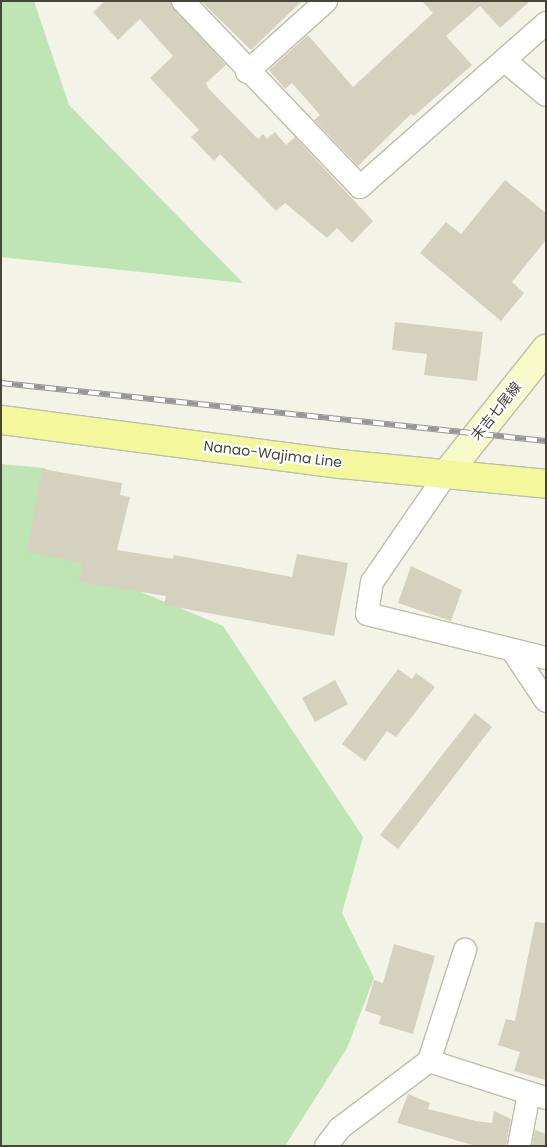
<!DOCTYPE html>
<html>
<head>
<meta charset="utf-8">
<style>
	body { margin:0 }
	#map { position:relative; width:547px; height:1147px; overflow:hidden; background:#f3f3e8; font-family:Poppins,"Noto Sans JP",sans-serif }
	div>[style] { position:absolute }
	.green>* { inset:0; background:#bee5b3 }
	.building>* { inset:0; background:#d4d2be }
	.roads { filter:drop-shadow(1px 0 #bebeab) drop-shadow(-1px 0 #bebeab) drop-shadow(0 1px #bebeab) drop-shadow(0 -1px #bebeab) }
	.minor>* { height:22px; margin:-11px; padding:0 11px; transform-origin:11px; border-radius:11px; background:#fff }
	.secondary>* { height:28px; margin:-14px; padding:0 14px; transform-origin:14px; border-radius:14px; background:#f7fbca }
	.primary>* { height:28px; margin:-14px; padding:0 14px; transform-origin:14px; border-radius:14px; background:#f4f89c }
	.rail>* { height:5.5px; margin-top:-2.75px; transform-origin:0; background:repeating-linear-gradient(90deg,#fff 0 11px,#969696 0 22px); box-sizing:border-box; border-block:1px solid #969696 }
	span { translate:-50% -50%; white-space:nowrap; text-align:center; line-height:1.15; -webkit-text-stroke:4.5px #fff; paint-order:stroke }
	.street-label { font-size:14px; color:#464537 }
	.frame { position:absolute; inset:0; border:2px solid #464537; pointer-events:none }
</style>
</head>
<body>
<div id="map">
	<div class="green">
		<i style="clip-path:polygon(1px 1px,34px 1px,69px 105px,243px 283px,1px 257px)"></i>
		<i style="clip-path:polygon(1px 464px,44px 468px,71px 482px,100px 575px,223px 626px,363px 837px,342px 913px,374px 978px,347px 1048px,285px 1146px,1px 1146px)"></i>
	</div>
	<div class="building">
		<i style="clip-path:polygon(105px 1px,170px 1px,226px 65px,206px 83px,208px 88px,258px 139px,263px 134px,267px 139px,275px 132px,286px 145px,295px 137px,373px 221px,352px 243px,337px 228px,327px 238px,285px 203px,276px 211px,220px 154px,214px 161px,191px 137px,199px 130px,150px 78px,173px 56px,140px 19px,118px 40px,93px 12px)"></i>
		<i style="clip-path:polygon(201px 1px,302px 1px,251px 50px)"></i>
		<i style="clip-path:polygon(422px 1px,530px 1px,500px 28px,480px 6px,446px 36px,472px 65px,414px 116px,411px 114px,358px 166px,314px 120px,320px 115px,292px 83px,285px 89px,269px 70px,308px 35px,353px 87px,433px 13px)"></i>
		<i style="clip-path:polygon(505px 180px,546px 213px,546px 240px,512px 282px,524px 293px,501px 321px,420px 253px,446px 222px,461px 234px)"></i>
		<i style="clip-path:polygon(395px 322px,483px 332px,477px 381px,424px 375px,427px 354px,392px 350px)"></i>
		<i style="clip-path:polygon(42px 469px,122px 483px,120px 495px,130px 497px,117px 550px,173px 559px,174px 555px,292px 577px,297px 554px,348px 563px,334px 636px,164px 605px,166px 596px,79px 582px,82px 563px,27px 552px)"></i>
		<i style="clip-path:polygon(411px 566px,462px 590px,451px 621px,398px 603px)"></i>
		<i style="clip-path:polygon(398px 669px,412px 679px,416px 673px,435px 687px,396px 737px,387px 731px,365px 761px,342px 744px)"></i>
		<i style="clip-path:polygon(335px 680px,348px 704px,315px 722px,302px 698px)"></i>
		<i style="clip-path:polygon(475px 713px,492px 727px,398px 849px,380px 835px)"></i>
		<i style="clip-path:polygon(535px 922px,546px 923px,546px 1080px,514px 1071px,520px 1052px,498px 1045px,506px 1019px,515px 1021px)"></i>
		<i style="clip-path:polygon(394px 944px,435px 956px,413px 1034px,379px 1024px,381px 1016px,365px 1011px,374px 980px,383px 983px)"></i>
		<i style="clip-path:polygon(408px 1094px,430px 1103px,428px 1109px,476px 1121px,492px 1123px,494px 1111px,511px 1119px,506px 1146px,476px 1146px,397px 1123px)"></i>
		<i style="clip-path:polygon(535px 1130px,546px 1134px,546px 1146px,532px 1146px)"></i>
	</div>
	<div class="roads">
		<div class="minor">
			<i style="left:183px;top:1px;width:257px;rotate:46.4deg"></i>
			<i style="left:360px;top:187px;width:248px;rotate:-41.4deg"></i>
			<i style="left:505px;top:61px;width:53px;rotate:39.7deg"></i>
			<i style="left:247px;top:72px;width:106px;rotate:-41.9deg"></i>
			<i style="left:447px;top:473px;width:132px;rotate:124.5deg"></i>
			<i style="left:372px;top:582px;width:32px;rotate:99deg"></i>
			<i style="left:367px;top:614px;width:184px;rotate:13.8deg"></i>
			<i style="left:512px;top:650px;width:61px;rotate:56.3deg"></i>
			<i style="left:429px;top:1061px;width:105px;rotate:17.7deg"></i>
			<i style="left:326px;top:1146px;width:23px;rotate:-52deg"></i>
			<i style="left:340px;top:1128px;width:111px;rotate:-37deg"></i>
			<i style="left:429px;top:1061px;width:117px;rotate:-72deg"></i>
			<i style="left:519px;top:1146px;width:54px;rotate:-79.3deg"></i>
			<i style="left:529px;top:1093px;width:18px;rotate:16deg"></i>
		</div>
		<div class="secondary">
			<i style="left:447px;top:473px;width:159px;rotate:-51.4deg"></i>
		</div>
		<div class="primary">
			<i style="left:1px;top:420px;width:342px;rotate:7.4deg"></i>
			<i style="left:340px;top:464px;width:207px;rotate:5.5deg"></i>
		</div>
	</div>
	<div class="rail">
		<i style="left:1px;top:383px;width:548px;rotate:6.07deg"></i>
	</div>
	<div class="street-label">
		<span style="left:496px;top:411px;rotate:-51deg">末吉七尾線</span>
		<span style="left:273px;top:454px;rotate:7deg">Nanao-Wajima Line</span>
	</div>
	<div class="frame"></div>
</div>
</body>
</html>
